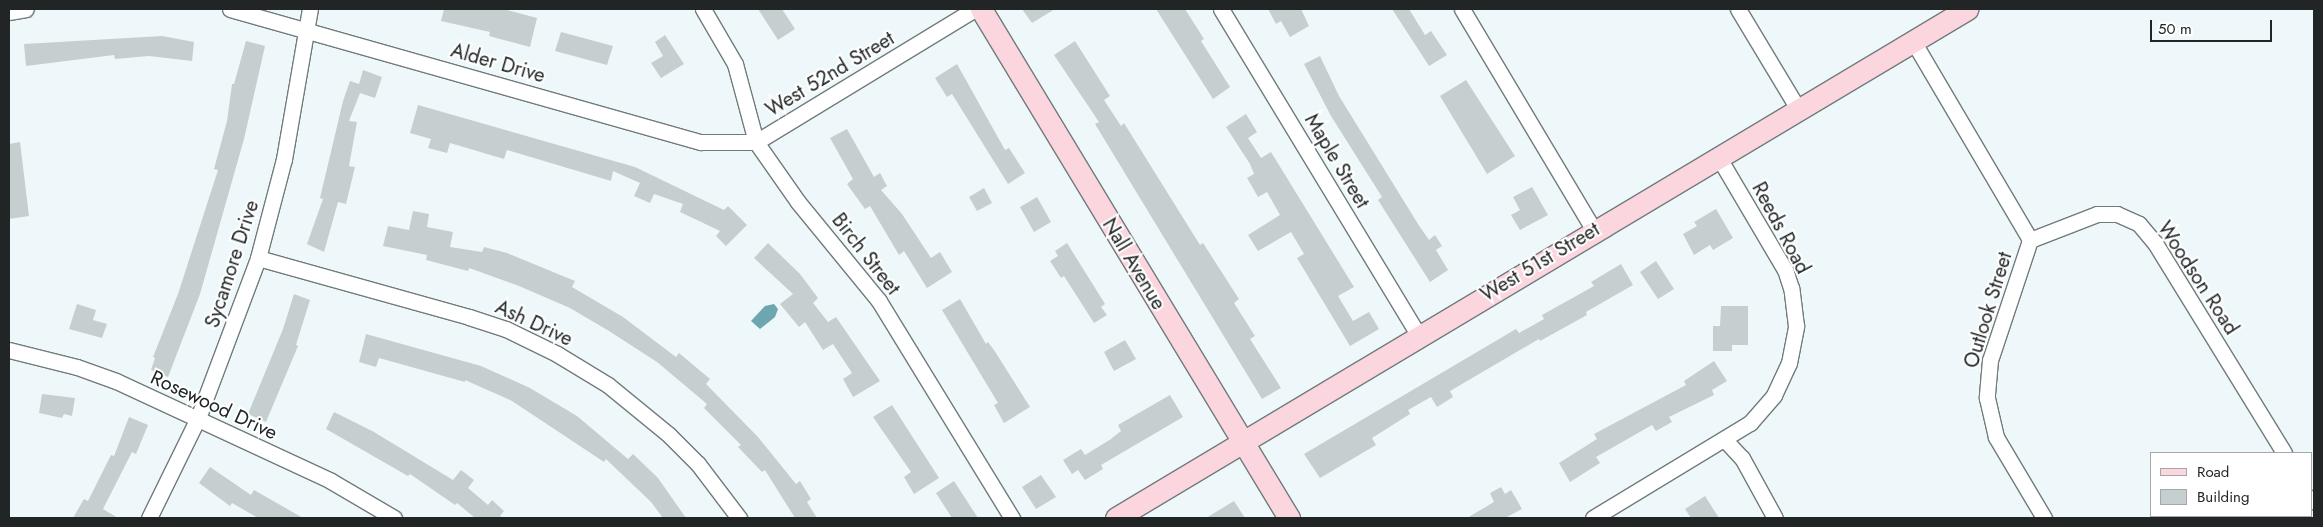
<!DOCTYPE html>
<html>
<head>
<meta charset="utf-8">
<style>
	body { margin:0 }
	#map { position:relative; width:2323px; height:527px; overflow:hidden; background:#eef8fa; font-family:Jost,sans-serif }
	div>[style] { position:absolute }
	.water>* { inset:0; background:#6ea6af }
	.building>* { inset:0; background:#c5cfd0 }
	.roads { filter:drop-shadow(1px 0 #727b7c) drop-shadow(-1px 0 #727b7c) drop-shadow(0 1px #727b7c) drop-shadow(0 -1px #727b7c) }
	.street>* { height:15px; margin:-7.5px; padding:0 7.5px; transform-origin:7.5px; border-radius:7.5px; background:#fff }
	.secondary>* { height:21px; margin:-10.5px; padding:0 10.5px; transform-origin:10.5px; border-radius:10.5px; background:#fcd6de }
	span { translate:-50% -50%; white-space:nowrap; text-align:center; line-height:1.15; -webkit-text-stroke:4px #fff; paint-order:stroke }
	.street-label { font-size:20px; color:#212525 }
	.frame { position:absolute; inset:0; border:10px solid #212525; pointer-events:none }
	.legend { position:absolute; left:2150px; top:452px; width:162px; height:65px; box-sizing:border-box; background:#fff; border:1px solid #a6a8a8; margin:0; padding:6px 9px; list-style:none; font-size:15px; color:#212525 }
	.legend li { display:flex; align-items:center; gap:10px; height:25px }
	.legend b { width:25px; border:1px solid #a6a8a8 }
	.scale { position:absolute; left:2150px; top:20px; width:122px; height:22px; box-sizing:border-box; border:2px solid #212525; border-top:0; padding-left:6px; font-size:15px; line-height:18px; white-space:nowrap; color:#212525; -webkit-text-stroke:4px #fff; paint-order:stroke }
</style>
</head>
<body>
<div id="map">
	<div class="water">
		<i style="clip-path:polygon(774px 304px,778px 309px,775px 317px,760px 329px,751px 321px,765px 306px)"></i>
	</div>
	<div class="building">
		<i style="clip-path:polygon(444px 9px,503px 9px,537px 18px,530px 47px,489px 36px,490px 32px,441px 21px)"></i>
		<i style="clip-path:polygon(758px 9px,782px 9px,795px 29px,778px 40px)"></i>
		<i style="clip-path:polygon(1022px 9px,1055px 9px,1032px 23px)"></i>
		<i style="clip-path:polygon(1156px 9px,1185px 9px,1204px 39px,1201px 41px,1230px 87px,1213px 99px)"></i>
		<i style="clip-path:polygon(1268px 9px,1301px 9px,1309px 26px,1290px 37px,1281px 21px,1276px 24px)"></i>
		<i style="clip-path:polygon(1392px 9px,1409px 9px,1425px 35px,1431px 31px,1447px 55px,1429px 66px)"></i>
		<i style="clip-path:polygon(561px 32px,613px 46px,607px 65px,555px 51px)"></i>
		<i style="clip-path:polygon(665px 35px,684px 64px,661px 78px,651px 63px,663px 56px,655px 42px)"></i>
		<i style="clip-path:polygon(162px 36px,194px 42px,192px 61px,149px 56px,115px 59px,114px 55px,26px 66px,24px 44px)"></i>
		<i style="clip-path:polygon(246px 41px,265px 46px,244px 139px,200px 294px,168px 377px,151px 370px,155px 358px,153px 357px,178px 294px,218px 170px,214px 169px,227px 121px,232px 84px,234px 84px)"></i>
		<i style="clip-path:polygon(1075px 41px,1110px 96px,1104px 100px,1121px 126px,1124px 123px,1200px 245px,1203px 243px,1239px 299px,1234px 303px,1255px 336px,1250px 339px,1281px 388px,1262px 399px,1095px 124px,1099px 122px,1054px 55px)"></i>
		<i style="clip-path:polygon(1320px 56px,1339px 96px,1418px 224px,1429px 240px,1435px 235px,1442px 246px,1436px 250px,1448px 270px,1430px 282px,1378px 200px,1382px 197px,1331px 116px,1304px 64px)"></i>
		<i style="clip-path:polygon(957px 64px,1005px 150px,1009px 148px,1025px 173px,1008px 184px,952px 94px,947px 97px,935px 78px)"></i>
		<i style="clip-path:polygon(363px 70px,382px 77px,375px 98px,360px 93px,349px 121px,357px 122px,349px 166px,355px 167px,346px 204px,338px 202px,324px 252px,307px 244px,323px 199px,320px 198px,343px 101px,350px 81px,359px 84px)"></i>
		<i style="clip-path:polygon(1466px 80px,1515px 156px,1487px 174px,1440px 96px)"></i>
		<i style="clip-path:polygon(418px 105px,635px 167px,724px 210px,728px 206px,747px 225px,726px 246px,716px 236px,720px 231px,680px 212px,683px 204px,654px 194px,650px 203px,634px 196px,640px 183px,613px 171px,611px 181px,507px 150px,504px 159px,450px 143px,447px 153px,428px 148px,431px 139px,410px 133px)"></i>
		<i style="clip-path:polygon(1246px 114px,1257px 132px,1248px 138px,1261px 158px,1271px 152px,1354px 287px,1338px 296px,1353px 321px,1369px 312px,1379px 329px,1350px 346px,1297px 258px,1304px 254px,1291px 232px,1258px 251px,1248px 235px,1280px 215px,1267px 192px,1258px 197px,1247px 178px,1254px 174px,1250px 164px,1226px 127px)"></i>
		<i style="clip-path:polygon(847px 129px,874px 177px,880px 173px,887px 186px,881px 190px,902px 214px,931px 258px,940px 252px,952px 272px,927px 288px,904px 251px,899px 255px,870px 206px,865px 209px,847px 184px,853px 179px,830px 138px)"></i>
		<i style="clip-path:polygon(20px 142px,29px 216px,9px 219px,9px 144px)"></i>
		<i style="clip-path:polygon(1532px 187px,1548px 215px,1520px 230px,1511px 215px,1520px 210px,1513px 197px)"></i>
		<i style="clip-path:polygon(984px 188px,992px 203px,977px 211px,969px 197px)"></i>
		<i style="clip-path:polygon(1037px 197px,1051px 222px,1034px 232px,1020px 207px)"></i>
		<i style="clip-path:polygon(1716px 209px,1733px 238px,1713px 250px,1710px 245px,1694px 255px,1683px 234px,1697px 226px,1694px 222px)"></i>
		<i style="clip-path:polygon(413px 211px,429px 214px,427px 227px,453px 232px,450px 247px,482px 252px,484px 247px,507px 253px,575px 281px,572px 287px,623px 317px,676px 357px,679px 353px,710px 379px,706px 384px,758px 437px,796px 484px,800px 481px,811px 499px,807px 502px,817px 518px,795px 518px,765px 470px,762px 472px,738px 447px,741px 445px,704px 408px,707px 404px,657px 362px,609px 331px,570px 308px,519px 286px,469px 268px,468px 271px,426px 260px,427px 255px,383px 246px,388px 226px,409px 230px)"></i>
		<i style="clip-path:polygon(768px 243px,800px 274px,818px 298px,813px 303px,828px 322px,836px 317px,880px 381px,853px 397px,843px 379px,852px 373px,833px 344px,823px 350px,805px 322px,799px 327px,780px 304px,793px 294px,754px 258px)"></i>
		<i style="clip-path:polygon(1067px 243px,1105px 304px,1101px 307px,1107px 315px,1094px 323px,1064px 276px,1061px 278px,1050px 261px,1058px 256px,1055px 251px)"></i>
		<i style="clip-path:polygon(1656px 261px,1674px 289px,1658px 299px,1640px 272px)"></i>
		<i style="clip-path:polygon(1621px 264px,1633px 285px,1586px 312px,1587px 315px,1540px 341px,1539px 339px,1450px 391px,1453px 397px,1437px 407px,1431px 397px,1408px 410px,1410px 414px,1372px 438px,1376px 445px,1320px 478px,1304px 454px,1516px 329px,1519px 333px,1544px 319px,1542px 315px,1594px 286px,1591px 282px)"></i>
		<i style="clip-path:polygon(294px 294px,310px 300px,296px 345px,298px 346px,266px 422px,248px 414px,283px 329px)"></i>
		<i style="clip-path:polygon(960px 299px,986px 344px,988px 342px,994px 350px,1030px 407px,1004px 423px,994px 405px,998px 403px,942px 310px)"></i>
		<i style="clip-path:polygon(77px 304px,96px 310px,93px 320px,107px 324px,102px 338px,69px 329px)"></i>
		<i style="clip-path:polygon(1721px 306px,1748px 306px,1748px 345px,1732px 345px,1732px 351px,1713px 351px,1713px 326px,1720px 326px)"></i>
		<i style="clip-path:polygon(366px 334px,481px 366px,530px 388px,577px 416px,628px 459px,633px 454px,658px 478px,686px 518px,663px 518px,651px 502px,606px 459px,604px 462px,512px 401px,465px 380px,465px 382px,379px 358px,376px 367px,359px 362px)"></i>
		<i style="clip-path:polygon(1125px 340px,1136px 359px,1114px 371px,1104px 352px)"></i>
		<i style="clip-path:polygon(1714px 361px,1727px 381px,1712px 390px,1714px 395px,1669px 417px,1672px 422px,1656px 431px,1652px 425px,1596px 457px,1600px 463px,1570px 482px,1559px 463px,1597px 439px,1594px 434px,1686px 385px,1684px 381px)"></i>
		<i style="clip-path:polygon(42px 394px,75px 398px,72px 416px,64px 414px,62px 418px,39px 413px)"></i>
		<i style="clip-path:polygon(1170px 395px,1183px 417px,1101px 465px,1103px 469px,1085px 480px,1078px 470px,1072px 474px,1063px 460px,1081px 449px,1085px 455px,1111px 439px,1121px 431px,1118px 425px)"></i>
		<i style="clip-path:polygon(892px 405px,939px 478px,914px 494px,904px 477px,911px 472px,873px 417px)"></i>
		<i style="clip-path:polygon(334px 412px,374px 432px,453px 480px,461px 470px,474px 480px,468px 488px,488px 505px,492px 500px,504px 511px,500px 516px,503px 518px,475px 518px,457px 503px,455px 505px,410px 474px,408px 476px,326px 429px)"></i>
		<i style="clip-path:polygon(129px 417px,148px 425px,136px 454px,132px 452px,103px 509px,118px 518px,73px 518px,84px 499px,88px 501px,111px 455px,114px 456px)"></i>
		<i style="clip-path:polygon(210px 467px,251px 495px,254px 490px,303px 518px,258px 518px,232px 503px,230px 506px,199px 483px)"></i>
		<i style="clip-path:polygon(1041px 475px,1056px 497px,1036px 509px,1022px 487px)"></i>
		<i style="clip-path:polygon(954px 481px,978px 518px,952px 518px,936px 493px)"></i>
		<i style="clip-path:polygon(1501px 487px,1505px 494px,1511px 490px,1522px 509px,1505px 518px,1467px 518px,1494px 502px,1490px 493px)"></i>
		<i style="clip-path:polygon(1705px 496px,1719px 518px,1691px 518px,1685px 509px)"></i>
		<i style="clip-path:polygon(1234px 501px,1245px 518px,1206px 518px)"></i>
	</div>
	<div class="roads">
		<div class="street">
			<i style="left:230px;top:9px;width:489px;rotate:15.8deg"></i>
			<i style="left:701px;top:142px;width:55px"></i>
			<i style="left:756px;top:142px;width:256px;rotate:-31.3deg"></i>
			<i style="left:703px;top:9px;width:64px;rotate:59.8deg"></i>
			<i style="left:735px;top:64px;width:81px;rotate:74.9deg"></i>
			<i style="left:756px;top:142px;width:73px;rotate:55deg"></i>
			<i style="left:798px;top:202px;width:128px;rotate:50.7deg"></i>
			<i style="left:879px;top:301px;width:255px;rotate:58.5deg"></i>
			<i style="left:1221px;top:9px;width:380px;rotate:58.8deg"></i>
			<i style="left:1462px;top:9px;width:257px;rotate:59.2deg"></i>
			<i style="left:1738px;top:9px;width:117px;rotate:59deg"></i>
			<i style="left:9px;top:12px;width:17px;rotate:-10deg"></i>
			<i style="left:1913px;top:41px;width:231px;rotate:59.5deg"></i>
			<i style="left:2030px;top:240px;width:126px;rotate:108.4deg"></i>
			<i style="left:1990px;top:360px;width:38px;rotate:95deg"></i>
			<i style="left:1987px;top:398px;width:40px;rotate:77deg"></i>
			<i style="left:1996px;top:437px;width:94px;rotate:59.3deg"></i>
			<i style="left:2030px;top:240px;width:72px;rotate:-21.2deg"></i>
			<i style="left:2097px;top:214px;width:20px"></i>
			<i style="left:2117px;top:214px;width:24px;rotate:24deg"></i>
			<i style="left:2139px;top:224px;width:25px;rotate:50deg"></i>
			<i style="left:2155px;top:243px;width:246px;rotate:58.4deg"></i>
			<i style="left:258px;top:258px;width:219px;rotate:15.6deg"></i>
			<i style="left:469px;top:317px;width:39px;rotate:18deg"></i>
			<i style="left:506px;top:329px;width:57px;rotate:26.1deg"></i>
			<i style="left:557px;top:354px;width:60px;rotate:31.3deg"></i>
			<i style="left:608px;top:385px;width:79px;rotate:39.3deg"></i>
			<i style="left:669px;top:435px;width:41px;rotate:45deg"></i>
			<i style="left:698px;top:464px;width:68px;rotate:52.8deg"></i>
			<i style="left:9px;top:350px;width:70px;rotate:14deg"></i>
			<i style="left:77px;top:367px;width:41px;rotate:19.7deg"></i>
			<i style="left:116px;top:381px;width:237px;rotate:24.9deg"></i>
			<i style="left:331px;top:481px;width:73px;rotate:30.4deg"></i>
			<i style="left:1725px;top:440px;width:25px;rotate:47deg"></i>
			<i style="left:1742px;top:458px;width:68px;rotate:61.2deg"></i>
			<i style="left:2312px;top:498px;width:4px;rotate:63deg"></i>
			<i style="left:149px;top:518px;width:111px;rotate:-63.9deg"></i>
			<i style="left:198px;top:418px;width:171px;rotate:-69.4deg"></i>
			<i style="left:258px;top:258px;width:102px;rotate:-75.3deg"></i>
			<i style="left:284px;top:159px;width:152px;rotate:-80.2deg"></i>
			<i style="left:1593px;top:518px;width:184px;rotate:-31.2deg"></i>
			<i style="left:1750px;top:423px;width:37px;rotate:-49deg"></i>
			<i style="left:1774px;top:395px;width:35px;rotate:-65deg"></i>
			<i style="left:1789px;top:363px;width:38px;rotate:-79deg"></i>
			<i style="left:1796px;top:326px;width:38px;rotate:-97deg"></i>
			<i style="left:1791px;top:288px;width:19px;rotate:-108deg"></i>
			<i style="left:1785px;top:270px;width:130px;rotate:-120.5deg"></i>
		</div>
		<div class="secondary">
			<i style="left:981px;top:9px;width:595px;rotate:58.82deg"></i>
			<i style="left:1116px;top:518px;width:992px;rotate:-30.88deg"></i>
		</div>
	</div>
	<div class="street-label">
		<span style="left:498px;top:63px;rotate:16deg">Alder Drive</span>
		<span style="left:830px;top:74px;rotate:-31deg">West 52nd Street</span>
		<span style="left:1337px;top:161px;rotate:59deg">Maple Street</span>
		<span style="left:1781px;top:228px;rotate:62deg">Reeds Road</span>
		<span style="left:866px;top:254px;rotate:52deg">Birch Street</span>
		<span style="left:1540px;top:262px;rotate:-31deg">West 51st Street</span>
		<span style="left:232px;top:264px;rotate:-72deg">Sycamore Drive</span>
		<span style="left:1134px;top:264px;rotate:59deg">Nall Avenue</span>
		<span style="left:2198px;top:278px;rotate:57deg">Woodson Road</span>
		<span style="left:1988px;top:310px;rotate:-73deg">Outlook Street</span>
		<span style="left:534px;top:323px;rotate:25deg">Ash Drive</span>
		<span style="left:214px;top:405px;rotate:25deg">Rosewood Drive</span>
	</div>
	<div class="frame"></div>
	<ul class="legend">
	<li><b style="height:6px;background:#fcd6de"></b>Road</li>
	<li><b style="height:14px;background:#c5cfd0"></b>Building</li>
	</ul>
	<div class="scale">50 m</div>
</div>
</body>
</html>
